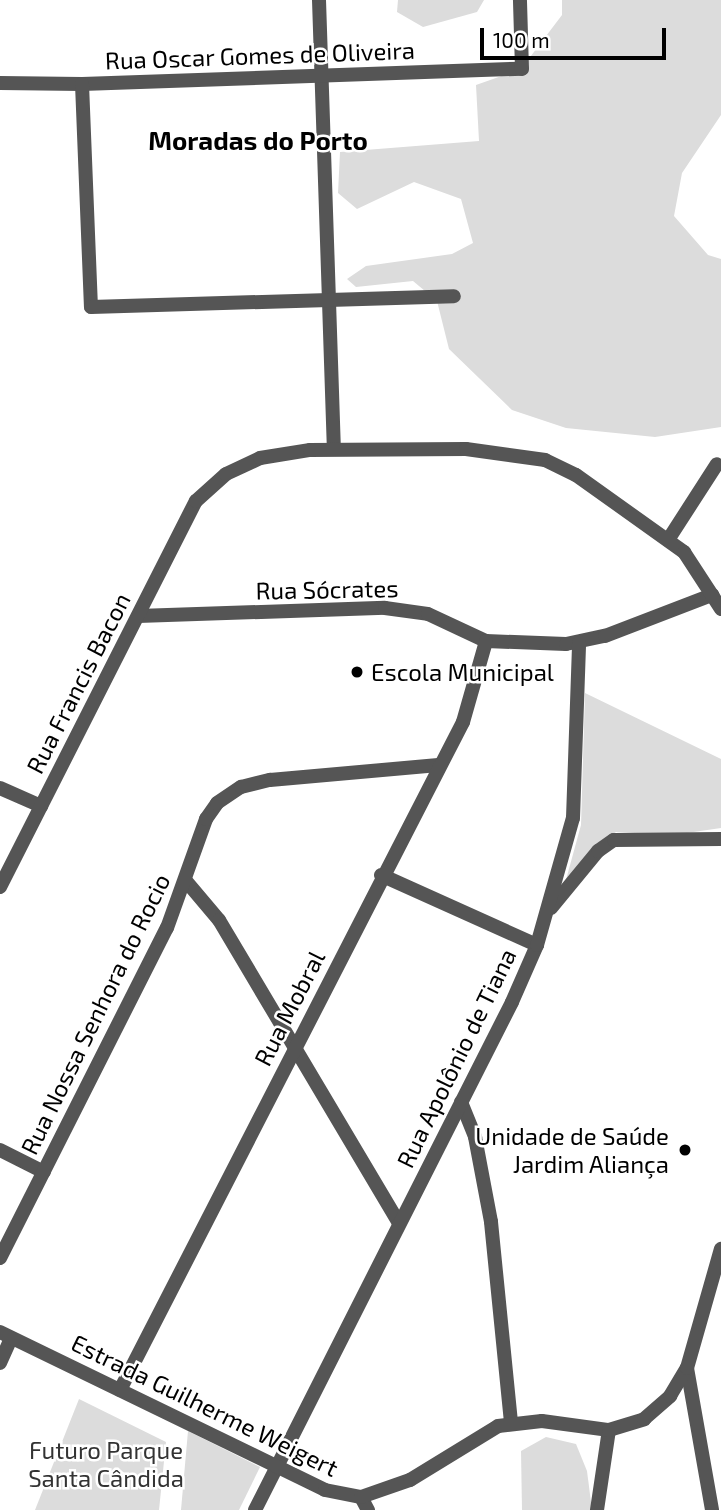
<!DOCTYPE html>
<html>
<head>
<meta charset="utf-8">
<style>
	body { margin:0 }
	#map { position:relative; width:721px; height:1510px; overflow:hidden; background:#fff; font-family:"Exo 2",sans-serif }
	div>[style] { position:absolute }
	.green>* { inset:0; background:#dcdcdc }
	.minor>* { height:14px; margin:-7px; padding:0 7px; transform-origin:7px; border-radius:7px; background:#555 }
	.tertiary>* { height:14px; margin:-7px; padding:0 7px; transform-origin:7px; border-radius:7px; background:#555 }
	.dots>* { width:19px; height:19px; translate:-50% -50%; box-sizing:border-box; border:4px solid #fff; border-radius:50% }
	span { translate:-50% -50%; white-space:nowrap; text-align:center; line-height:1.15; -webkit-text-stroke:5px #fff; paint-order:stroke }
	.street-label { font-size:24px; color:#000 }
	.poi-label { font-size:24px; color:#000 }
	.left { translate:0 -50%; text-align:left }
	.right { translate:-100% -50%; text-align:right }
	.park-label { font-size:24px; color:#333 }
	.neighbourhood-label { font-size:26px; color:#000; font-weight:700 }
	.scale { position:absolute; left:480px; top:28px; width:186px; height:32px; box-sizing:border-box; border:4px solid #000; border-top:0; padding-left:9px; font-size:21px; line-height:24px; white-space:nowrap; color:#000; -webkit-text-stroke:5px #fff; paint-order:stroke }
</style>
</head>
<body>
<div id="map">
	<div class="green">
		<i style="clip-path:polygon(398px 0,484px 0,477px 12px,423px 27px,397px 12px)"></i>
		<i style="clip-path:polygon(562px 0,721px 0,721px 115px,682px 173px,674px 216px,708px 255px,721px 259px,721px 427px,655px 437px,566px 428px,512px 410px,449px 349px,437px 301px,413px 281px,356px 287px,347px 279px,366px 266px,452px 254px,473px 243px,461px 199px,414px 182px,357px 209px,338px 193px,340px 152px,479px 141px,476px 85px,521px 69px,562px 15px)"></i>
		<i style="clip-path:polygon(585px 693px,721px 759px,721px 828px,673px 835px,616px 832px,593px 847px,564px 887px,581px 825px)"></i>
		<i style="clip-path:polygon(79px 1399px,166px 1442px,159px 1510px,35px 1510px)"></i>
		<i style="clip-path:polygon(188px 1431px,260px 1467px,239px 1510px,181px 1510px)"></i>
		<i style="clip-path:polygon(546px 1437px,576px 1444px,587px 1471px,592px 1510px,522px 1510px,521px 1451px)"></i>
	</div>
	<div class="minor">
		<i style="left:319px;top:0;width:449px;rotate:88.1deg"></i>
		<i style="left:0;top:83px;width:82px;rotate:0.7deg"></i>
		<i style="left:82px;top:84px;width:440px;rotate:-2deg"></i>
		<i style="left:522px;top:69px;width:69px;rotate:-91.7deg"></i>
		<i style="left:82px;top:84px;width:223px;rotate:87.7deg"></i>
		<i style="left:91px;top:307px;width:363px;rotate:-1.7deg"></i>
		<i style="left:668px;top:540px;width:90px;rotate:-57.2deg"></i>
		<i style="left:138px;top:616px;width:247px;rotate:-1.9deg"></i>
		<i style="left:385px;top:608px;width:43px;rotate:7.9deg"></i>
		<i style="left:428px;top:614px;width:64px;rotate:25deg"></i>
		<i style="left:486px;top:641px;width:80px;rotate:2.1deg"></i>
		<i style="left:566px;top:644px;width:40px;rotate:-12deg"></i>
		<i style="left:605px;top:636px;width:115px;rotate:-21deg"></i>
		<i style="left:0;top:788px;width:45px;rotate:23.7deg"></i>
		<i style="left:381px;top:875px;width:171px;rotate:24.2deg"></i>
		<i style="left:186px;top:881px;width:51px;rotate:49.8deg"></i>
		<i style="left:219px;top:920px;width:352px;rotate:59.3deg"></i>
		<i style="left:0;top:887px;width:433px;rotate:-63.1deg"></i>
		<i style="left:196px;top:501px;width:40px;rotate:-42deg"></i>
		<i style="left:226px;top:474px;width:38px;rotate:-25deg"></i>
		<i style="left:260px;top:458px;width:51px;rotate:-9.1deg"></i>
		<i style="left:310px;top:450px;width:156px;rotate:-0.4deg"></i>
		<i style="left:466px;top:449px;width:80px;rotate:7.9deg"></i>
		<i style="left:545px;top:460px;width:34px;rotate:26deg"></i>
		<i style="left:576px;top:475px;width:133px;rotate:35.5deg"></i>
		<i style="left:684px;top:552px;width:68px;rotate:57deg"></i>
		<i style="left:551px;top:908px;width:74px;rotate:-50.5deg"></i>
		<i style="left:598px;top:851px;width:19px;rotate:-35deg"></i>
		<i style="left:614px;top:840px;width:107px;rotate:-0.5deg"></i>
		<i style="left:461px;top:1102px;width:38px;rotate:68deg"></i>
		<i style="left:475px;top:1137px;width:86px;rotate:79.3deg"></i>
		<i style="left:491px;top:1222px;width:201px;rotate:84.3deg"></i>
		<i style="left:0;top:1150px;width:49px;rotate:26.6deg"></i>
		<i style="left:0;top:1258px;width:370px;rotate:-63.2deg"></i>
		<i style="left:167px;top:928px;width:116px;rotate:-70.3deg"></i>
		<i style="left:206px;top:819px;width:19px;rotate:-55deg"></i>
		<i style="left:217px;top:803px;width:29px;rotate:-34deg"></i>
		<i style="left:241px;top:787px;width:30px;rotate:-14deg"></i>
		<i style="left:270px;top:780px;width:169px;rotate:-5.1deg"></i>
		<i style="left:0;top:1363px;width:27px;rotate:-66deg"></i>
		<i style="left:687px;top:1368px;width:144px;rotate:80deg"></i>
		<i style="left:120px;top:1390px;width:751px;rotate:-62.82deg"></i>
		<i style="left:463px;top:722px;width:84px;rotate:-74.1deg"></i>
		<i style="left:361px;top:1497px;width:15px;rotate:62deg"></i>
		<i style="left:255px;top:1510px;width:569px;rotate:-63.16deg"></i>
		<i style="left:512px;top:1002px;width:62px;rotate:-66.3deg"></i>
		<i style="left:537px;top:945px;width:132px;rotate:-74.2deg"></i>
		<i style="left:573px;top:818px;width:175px;rotate:-88deg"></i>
		<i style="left:597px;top:1510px;width:81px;rotate:-81.5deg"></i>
	</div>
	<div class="tertiary">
		<i style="left:0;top:1332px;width:361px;rotate:25.9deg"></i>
		<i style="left:325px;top:1490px;width:37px;rotate:11deg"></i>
		<i style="left:361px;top:1497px;width:52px;rotate:-19.1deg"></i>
		<i style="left:410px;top:1480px;width:103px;rotate:-31.5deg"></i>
		<i style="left:498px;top:1426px;width:44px;rotate:-6.5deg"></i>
		<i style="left:542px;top:1421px;width:68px;rotate:7.7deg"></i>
		<i style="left:609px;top:1430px;width:37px;rotate:-17deg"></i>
		<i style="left:644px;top:1419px;width:35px;rotate:-41deg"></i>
		<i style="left:670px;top:1396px;width:33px;rotate:-59deg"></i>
		<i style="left:687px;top:1368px;width:124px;rotate:-74.1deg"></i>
	</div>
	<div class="dots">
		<i style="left:357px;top:672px;background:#000"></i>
		<i style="left:685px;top:1150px;background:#000"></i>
	</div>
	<div class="street-label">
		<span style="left:260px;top:55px;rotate:-2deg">Rua Oscar Gomes de Oliveira</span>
		<span style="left:327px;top:589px;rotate:-1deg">Rua Sócrates</span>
		<span style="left:78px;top:683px;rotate:-63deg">Rua Francis Bacon</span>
		<span style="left:289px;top:1008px;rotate:-63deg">Rua Mobral</span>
		<span style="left:95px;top:1014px;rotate:-64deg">Rua Nossa Senhora do Rocio</span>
		<span style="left:456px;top:1058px;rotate:-64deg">Rua Apolônio de Tiana</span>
		<span style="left:205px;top:1405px;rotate:26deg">Estrada Guilherme Weigert</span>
	</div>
	<div class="poi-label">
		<span class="left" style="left:371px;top:672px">Escola Municipal</span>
		<span class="right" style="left:669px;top:1150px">Unidade de Saúde<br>Jardim Aliança</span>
	</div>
	<div class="park-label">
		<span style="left:106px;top:1464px">Futuro Parque<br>Santa Cândida</span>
	</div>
	<div class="neighbourhood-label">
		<span style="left:258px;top:140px">Moradas do Porto</span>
	</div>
	<div class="scale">100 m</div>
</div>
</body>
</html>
